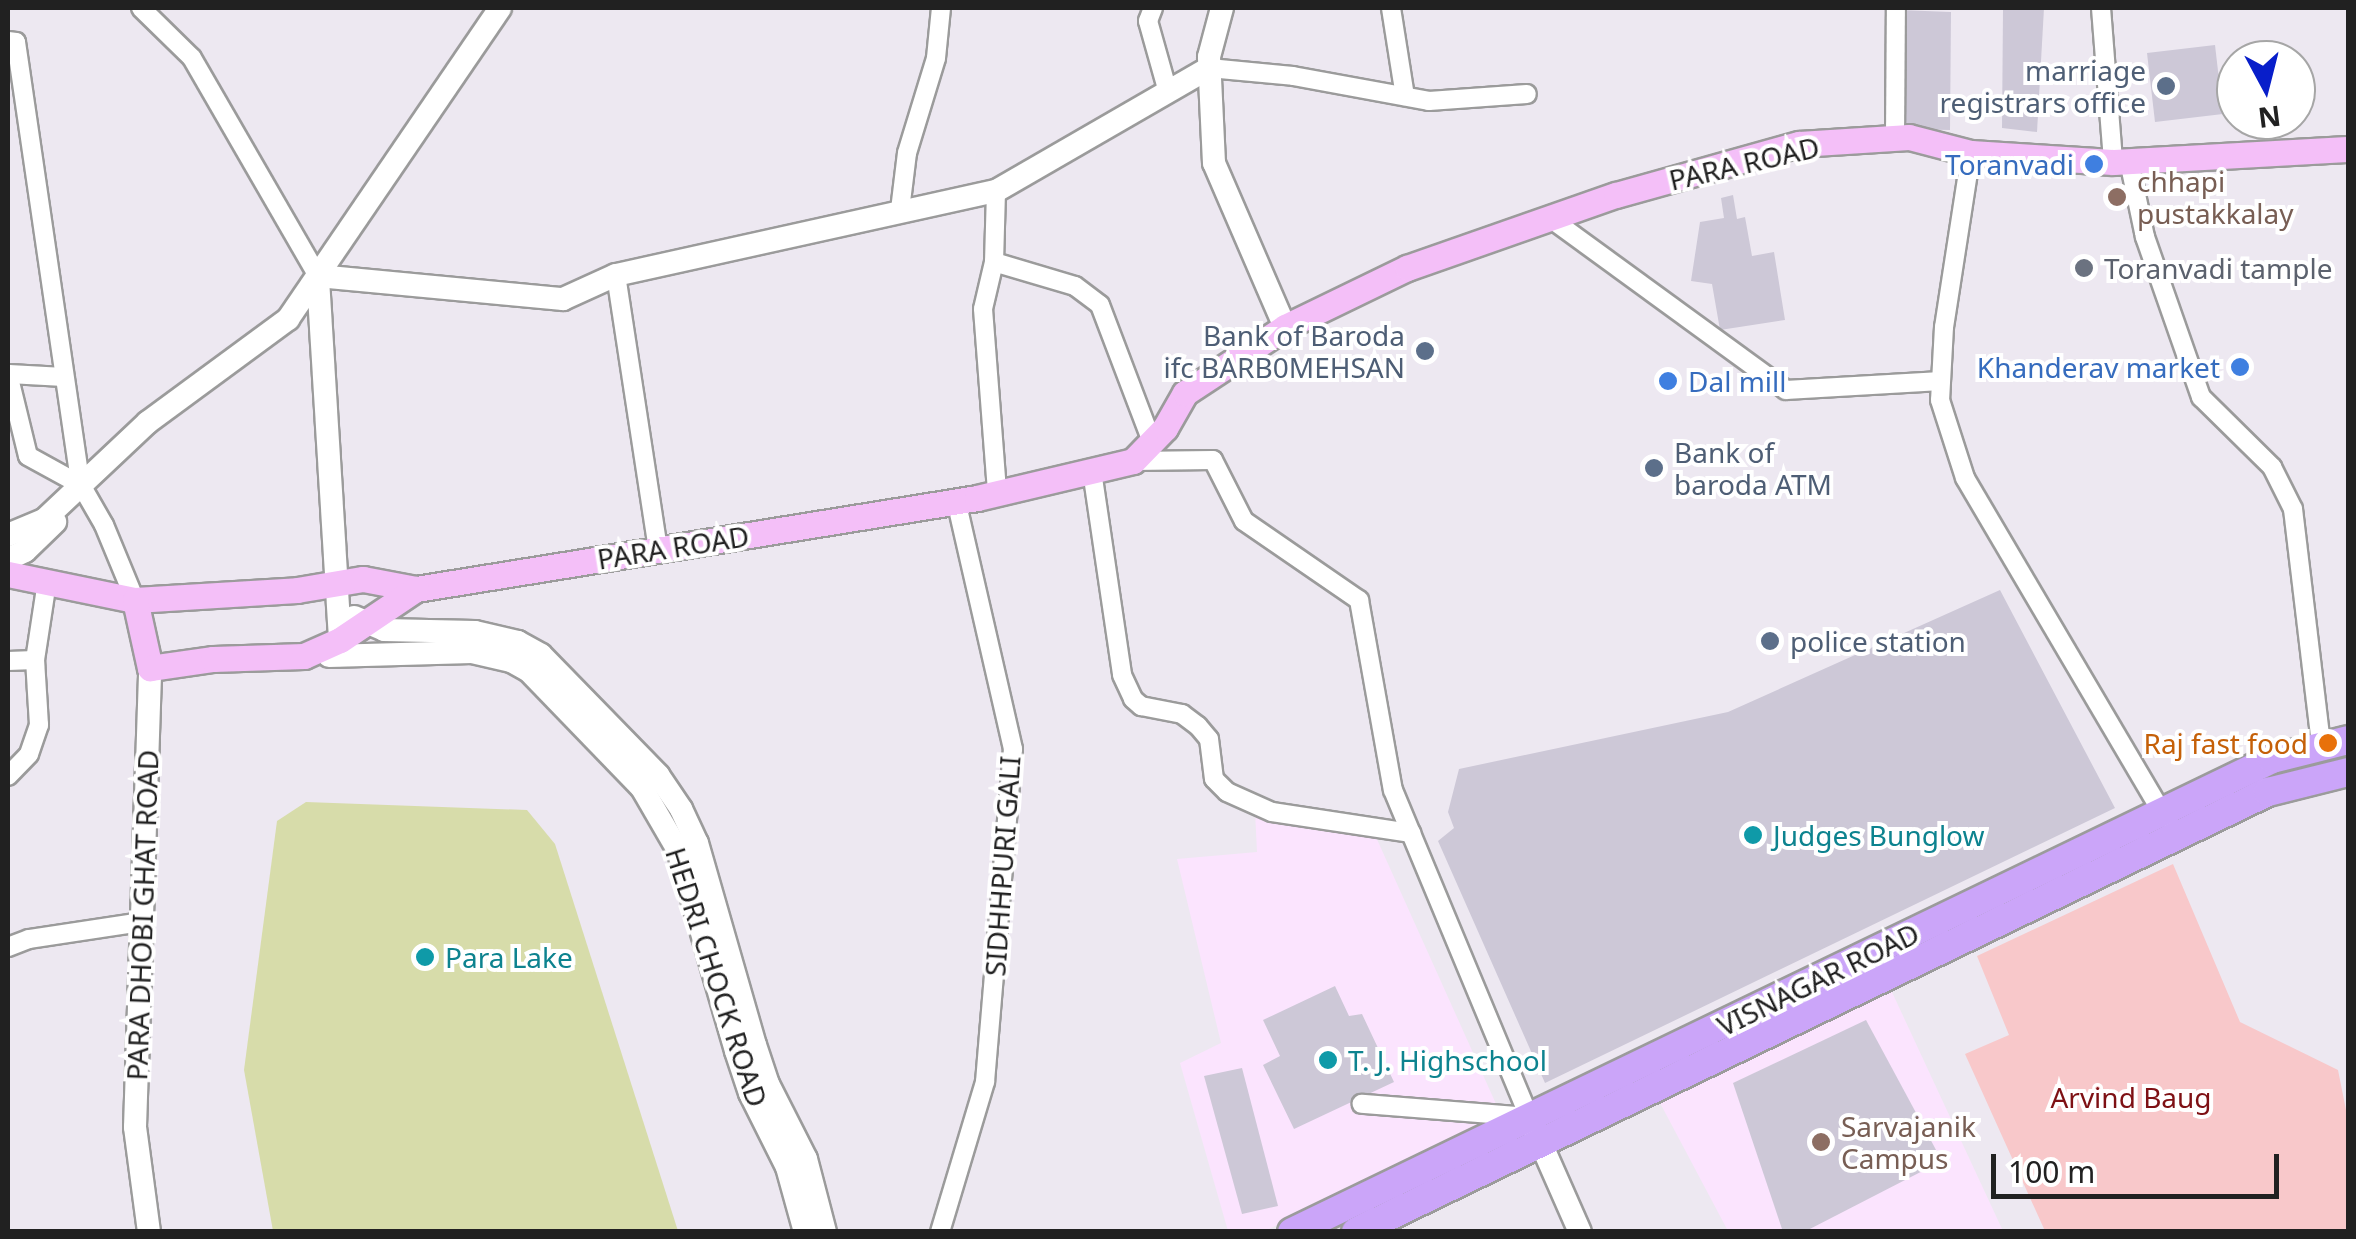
<!DOCTYPE html>
<html>
<head>
<meta charset="utf-8">
<style>
	body { margin:0 }
	#map { position:relative; width:2356px; height:1239px; overflow:hidden; background:#ede8f1; font-family:"Noto Sans",sans-serif }
	div>[style] { position:absolute }
	.education>* { inset:0; background:#fbe4fe }
	.park>* { inset:0; background:#f8c8ca }
	.water>* { inset:0; background:#d7dcaa }
	.building>* { inset:0; background:#cdc8d7 }
	.roads { filter:drop-shadow(2px 0 #9b9b9b) drop-shadow(-2px 0 #9b9b9b) drop-shadow(0 2px #9b9b9b) drop-shadow(0 -2px #9b9b9b) }
	.minor>* { height:18px; margin:-9px; padding:0 9px; transform-origin:9px; border-radius:9px; background:#fff }
	.tertiary>* { height:22px; margin:-11px; padding:0 11px; transform-origin:11px; border-radius:11px; background:#fff }
	.secondary>* { height:25px; margin:-12.5px; padding:0 12.5px; transform-origin:12.5px; border-radius:12.5px; background:#f4bff8 }
	.primary>* { height:28px; margin:-14px; padding:0 14px; transform-origin:14px; border-radius:14px; background:#cba5f9 }
	.dots>* { width:28px; height:28px; translate:-50% -50%; box-sizing:border-box; border:5px solid #fff; border-radius:50% }
	span { translate:-50% -50%; white-space:nowrap; text-align:center; line-height:1.15; -webkit-text-stroke:8px #fff; paint-order:stroke }
	.service-label { font-size:28px; color:#4e5e75 }
	.right { translate:-100% -50%; text-align:right }
	.left { translate:0 -50%; text-align:left }
	.street-label { font-size:28px; color:#212121 }
	.shop-label { font-size:28px; color:#366cbe }
	.education-label { font-size:28px; color:#785e54 }
	.worship-label { font-size:28px; color:#5b616d }
	.food-label { font-size:28px; color:#c56008 }
	.culture-label { font-size:28px; color:#0d838f }
	.park-label { font-size:28px; color:#7e1014 }
	.frame { position:absolute; inset:0; border:10px solid #212121; pointer-events:none }
	.north { position:absolute; left:2216px; top:40px; width:100px; height:100px; box-sizing:border-box; background:#fff; border:2px solid #a6a6a6; border-radius:50%; rotate:173deg; font-size:28px; font-weight:700; line-height:40px; text-align:center; color:#212121 }
	.north::after { content:''; display:block; margin:auto; width:35px; height:45px; background:#081eca; clip-path:polygon(50% 0,100% 100%,50% 72%,0 100%) }
	.scale { position:absolute; left:1991px; top:1154px; width:288px; height:45px; box-sizing:border-box; border:5px solid #212121; border-top:0; padding-left:12px; font-size:30px; line-height:35px; white-space:nowrap; color:#212121; -webkit-text-stroke:8px #fff; paint-order:stroke }
</style>
</head>
<body>
<div id="map">
	<div class="education">
		<i style="clip-path:polygon(1255px 811px,1371px 826px,1501px 1115px,1265px 1231px,1228px 1231px,1180px 1063px,1221px 1043px,1177px 859px,1257px 852px)"></i>
		<i style="clip-path:polygon(1891px 990px,2003px 1231px,1728px 1231px,1659px 1101px)"></i>
	</div>
	<div class="park">
		<i style="clip-path:polygon(2173px 864px,2240px 1022px,2338px 1070px,2348px 1120px,2348px 1231px,2045px 1231px,1965px 1054px,2009px 1035px,1977px 956px)"></i>
	</div>
	<div class="water">
		<i style="clip-path:polygon(306px 802px,527px 810px,555px 844px,678px 1231px,273px 1231px,244px 1070px,277px 821px)"></i>
	</div>
	<div class="building">
		<i style="clip-path:polygon(2044px 8px,2037px 132px,2002px 128px,2003px 10px)"></i>
		<i style="clip-path:polygon(1899px 10px,1951px 12px,1950px 130px,1900px 129px)"></i>
		<i style="clip-path:polygon(2215px 45px,2223px 114px,2155px 122px,2147px 53px)"></i>
		<i style="clip-path:polygon(1733px 195px,1737px 219px,1745px 217px,1752px 256px,1774px 252px,1785px 320px,1720px 330px,1712px 284px,1691px 281px,1700px 222px,1724px 218px,1721px 198px)"></i>
		<i style="clip-path:polygon(2000px 590px,2115px 808px,1545px 1083px,1438px 841px,1454px 828px,1448px 812px,1459px 769px,1728px 712px)"></i>
		<i style="clip-path:polygon(1335px 986px,1349px 1016px,1362px 1014px,1394px 1082px,1294px 1129px,1263px 1065px,1280px 1056px,1263px 1020px)"></i>
		<i style="clip-path:polygon(1866px 1020px,1942px 1161px,1804px 1232px,1783px 1232px,1733px 1083px)"></i>
		<i style="clip-path:polygon(1242px 1068px,1278px 1206px,1242px 1214px,1204px 1076px)"></i>
	</div>
	<div class="roads">
		<div class="minor">
			<i style="left:141px;top:8px;width:71px;rotate:44.4deg"></i>
			<i style="left:192px;top:58px;width:252px;rotate:60deg"></i>
			<i style="left:1153px;top:8px;width:14px;rotate:111deg"></i>
			<i style="left:1148px;top:21px;width:74px;rotate:74.3deg"></i>
			<i style="left:1391px;top:8px;width:89px;rotate:81deg"></i>
			<i style="left:2101px;top:8px;width:154px;rotate:85.5deg"></i>
			<i style="left:8px;top:41px;width:8px;rotate:7deg"></i>
			<i style="left:16px;top:42px;width:448px;rotate:81.7deg"></i>
			<i style="left:1209px;top:68px;width:84px;rotate:5.4deg"></i>
			<i style="left:1293px;top:76px;width:138px;rotate:10.4deg"></i>
			<i style="left:1429px;top:101px;width:98px;rotate:-4.1deg"></i>
			<i style="left:1895px;top:138px;width:130px;rotate:-89.6deg"></i>
			<i style="left:1971px;top:153px;width:176px;rotate:98.8deg"></i>
			<i style="left:1944px;top:327px;width:73px;rotate:93.1deg"></i>
			<i style="left:1940px;top:400px;width:82px;rotate:72.2deg"></i>
			<i style="left:1965px;top:478px;width:394px;rotate:59.5deg"></i>
			<i style="left:2129px;top:161px;width:78px;rotate:78.1deg"></i>
			<i style="left:2145px;top:237px;width:170px;rotate:70.7deg"></i>
			<i style="left:2201px;top:397px;width:100px;rotate:44.6deg"></i>
			<i style="left:2272px;top:467px;width:47px;rotate:63.4deg"></i>
			<i style="left:2293px;top:509px;width:237px;rotate:83.2deg"></i>
			<i style="left:996px;top:191px;width:71px;rotate:91.6deg"></i>
			<i style="left:994px;top:262px;width:48px;rotate:103.2deg"></i>
			<i style="left:983px;top:309px;width:183px;rotate:85.6deg"></i>
			<i style="left:900px;top:210px;width:57px;rotate:-83deg"></i>
			<i style="left:907px;top:153px;width:99px;rotate:-73deg"></i>
			<i style="left:936px;top:58px;width:50px;rotate:-84.3deg"></i>
			<i style="left:1550px;top:218px;width:292px;rotate:36.1deg"></i>
			<i style="left:1786px;top:390px;width:155px;rotate:-3.3deg"></i>
			<i style="left:994px;top:262px;width:84px;rotate:16.5deg"></i>
			<i style="left:1075px;top:286px;width:31px;rotate:37deg"></i>
			<i style="left:1100px;top:305px;width:147px;rotate:69.2deg"></i>
			<i style="left:616px;top:275px;width:277px;rotate:81.3deg"></i>
			<i style="left:8px;top:374px;width:84px;rotate:76.3deg"></i>
			<i style="left:28px;top:456px;width:60px;rotate:28.7deg"></i>
			<i style="left:81px;top:485px;width:46px;rotate:60.1deg"></i>
			<i style="left:104px;top:525px;width:81px;rotate:67.5deg"></i>
			<i style="left:9px;top:374px;width:55px;rotate:3.1deg"></i>
			<i style="left:1133px;top:461px;width:80px;rotate:-0.7deg"></i>
			<i style="left:1213px;top:460px;width:68px;rotate:63.1deg"></i>
			<i style="left:1244px;top:521px;width:140px;rotate:34.5deg"></i>
			<i style="left:1359px;top:600px;width:193px;rotate:79.9deg"></i>
			<i style="left:1393px;top:790px;width:354px;rotate:67.4deg"></i>
			<i style="left:1529px;top:1117px;width:168px;rotate:-175.5deg"></i>
			<i style="left:1092px;top:471px;width:206px;rotate:81.6deg"></i>
			<i style="left:1122px;top:675px;width:26px;rotate:65deg"></i>
			<i style="left:1133px;top:699px;width:11px;rotate:41deg"></i>
			<i style="left:1141px;top:706px;width:42px;rotate:11deg"></i>
			<i style="left:1182px;top:714px;width:20px;rotate:37deg"></i>
			<i style="left:1198px;top:726px;width:17px;rotate:50deg"></i>
			<i style="left:1209px;top:739px;width:40px;rotate:82.9deg"></i>
			<i style="left:1214px;top:779px;width:18px;rotate:45deg"></i>
			<i style="left:1227px;top:792px;width:49px;rotate:24deg"></i>
			<i style="left:1272px;top:812px;width:141px;rotate:8.6deg"></i>
			<i style="left:8px;top:661px;width:27px;rotate:-2deg"></i>
			<i style="left:8px;top:776px;width:30px;rotate:-46deg"></i>
			<i style="left:29px;top:754px;width:31px;rotate:-71deg"></i>
			<i style="left:39px;top:725px;width:65px;rotate:-93.5deg"></i>
			<i style="left:35px;top:660px;width:79px;rotate:-81.3deg"></i>
			<i style="left:8px;top:947px;width:22px;rotate:-21deg"></i>
			<i style="left:29px;top:939px;width:114px;rotate:-8.6deg"></i>
			<i style="left:940px;top:1232px;width:157px;rotate:-73.3deg"></i>
			<i style="left:985px;top:1082px;width:334px;rotate:-85.2deg"></i>
			<i style="left:1013px;top:749px;width:254px;rotate:-102.9deg"></i>
		</div>
		<div class="tertiary">
			<i style="left:1222px;top:8px;width:51px;rotate:104.9deg"></i>
			<i style="left:1209px;top:57px;width:106px;rotate:87.3deg"></i>
			<i style="left:1214px;top:163px;width:179px;rotate:66.6deg"></i>
			<i style="left:8px;top:535px;width:39px;rotate:-23deg"></i>
			<i style="left:44px;top:520px;width:143px;rotate:-43.3deg"></i>
			<i style="left:148px;top:422px;width:174px;rotate:-36.3deg"></i>
			<i style="left:288px;top:319px;width:376px;rotate:-55.7deg"></i>
			<i style="left:8px;top:559px;width:19px;rotate:-25deg"></i>
			<i style="left:25px;top:551px;width:42px;rotate:-44deg"></i>
			<i style="left:354px;top:617px;width:33px;rotate:23deg"></i>
			<i style="left:384px;top:630px;width:91px;rotate:1.3deg"></i>
			<i style="left:475px;top:632px;width:44px;rotate:13.1deg"></i>
			<i style="left:518px;top:642px;width:26px;rotate:29deg"></i>
			<i style="left:541px;top:655px;width:168px;rotate:45.7deg"></i>
			<i style="left:658px;top:775px;width:41px;rotate:55.9deg"></i>
			<i style="left:681px;top:809px;width:38px;rotate:65deg"></i>
			<i style="left:697px;top:843px;width:210px;rotate:74deg"></i>
			<i style="left:755px;top:1045px;width:41px;rotate:71.6deg"></i>
			<i style="left:768px;top:1084px;width:84px;rotate:63.1deg"></i>
			<i style="left:806px;top:1159px;width:75px;rotate:75.4deg"></i>
			<i style="left:341px;top:655px;width:380px;rotate:-93.5deg"></i>
			<i style="left:318px;top:276px;width:246px;rotate:5.4deg"></i>
			<i style="left:563px;top:299px;width:58px;rotate:-24.4deg"></i>
			<i style="left:616px;top:275px;width:389px;rotate:-12.5deg"></i>
			<i style="left:996px;top:191px;width:246px;rotate:-30deg"></i>
			<i style="left:329px;top:656px;width:143px;rotate:-1.6deg"></i>
			<i style="left:472px;top:652px;width:40px;rotate:13deg"></i>
			<i style="left:511px;top:661px;width:21px;rotate:29deg"></i>
			<i style="left:529px;top:671px;width:163px;rotate:46deg"></i>
			<i style="left:642px;top:788px;width:72px;rotate:59.9deg"></i>
			<i style="left:678px;top:850px;width:209px;rotate:73.9deg"></i>
			<i style="left:736px;top:1051px;width:44px;rotate:71.6deg"></i>
			<i style="left:750px;top:1093px;width:83px;rotate:63.4deg"></i>
			<i style="left:787px;top:1167px;width:67px;rotate:74.5deg"></i>
			<i style="left:1535px;top:1130px;width:111px;rotate:66.2deg"></i>
			<i style="left:149px;top:1232px;width:106px;rotate:-97.6deg"></i>
			<i style="left:135px;top:1127px;width:459px;rotate:-88.1deg"></i>
		</div>
		<div class="secondary">
			<i style="left:8px;top:574px;width:130px;rotate:11.6deg"></i>
			<i style="left:135px;top:600px;width:162px;rotate:-3.5deg"></i>
			<i style="left:297px;top:590px;width:67px;rotate:-9.5deg"></i>
			<i style="left:363px;top:579px;width:54px;rotate:10.7deg"></i>
			<i style="left:416px;top:589px;width:568px;rotate:-9.21deg"></i>
			<i style="left:977px;top:498px;width:160px;rotate:-13.3deg"></i>
			<i style="left:1133px;top:461px;width:46px;rotate:-45.9deg"></i>
			<i style="left:1165px;top:428px;width:40px;rotate:-60.3deg"></i>
			<i style="left:1185px;top:393px;width:120px;rotate:-33.4deg"></i>
			<i style="left:1285px;top:327px;width:136px;rotate:-25.8deg"></i>
			<i style="left:1407px;top:268px;width:221px;rotate:-19.3deg"></i>
			<i style="left:1616px;top:195px;width:190px;rotate:-15.6deg"></i>
			<i style="left:1799px;top:144px;width:110px;rotate:-3.6deg"></i>
			<i style="left:1909px;top:137px;width:64px;rotate:14.5deg"></i>
			<i style="left:1971px;top:153px;width:142px;rotate:3.6deg"></i>
			<i style="left:2113px;top:162px;width:235px;rotate:-3.2deg"></i>
			<i style="left:135px;top:600px;width:70px;rotate:77.6deg"></i>
			<i style="left:150px;top:668px;width:64px;rotate:-8.1deg"></i>
			<i style="left:213px;top:659px;width:91px;rotate:-1.9deg"></i>
			<i style="left:304px;top:656px;width:39px;rotate:-24deg"></i>
			<i style="left:340px;top:640px;width:92px;rotate:-33.9deg"></i>
		</div>
		<div class="primary">
			<i style="left:1292px;top:1232px;width:1088px;rotate:-25.76deg"></i>
			<i style="left:2272px;top:759px;width:78px;rotate:-14deg"></i>
			<i style="left:1356px;top:1232px;width:1013px;rotate:-25.76deg"></i>
			<i style="left:2268px;top:792px;width:82px;rotate:-14deg"></i>
		</div>
	</div>
	<div class="dots">
		<i style="left:2166px;top:86px;background:#5c6f8a"></i>
		<i style="left:2094px;top:164px;background:#3f7fe0"></i>
		<i style="left:2117px;top:197px;background:#8d6e63"></i>
		<i style="left:2084px;top:268px;background:#6b7280"></i>
		<i style="left:1425px;top:351px;background:#5c6f8a"></i>
		<i style="left:2240px;top:367px;background:#3f7fe0"></i>
		<i style="left:1668px;top:381px;background:#3f7fe0"></i>
		<i style="left:1654px;top:468px;background:#5c6f8a"></i>
		<i style="left:1770px;top:641px;background:#5c6f8a"></i>
		<i style="left:2328px;top:743px;background:#e8710a"></i>
		<i style="left:1753px;top:835px;background:#0f9aa8"></i>
		<i style="left:425px;top:957px;background:#0f9aa8"></i>
		<i style="left:1328px;top:1060px;background:#0f9aa8"></i>
		<i style="left:1821px;top:1142px;background:#8d6e63"></i>
	</div>
	<div class="service-label">
		<span class="right" style="left:2146px;top:86px">marriage<br>registrars office</span>
		<span class="right" style="left:1405px;top:351px">Bank of Baroda<br>ifc BARB0MEHSAN</span>
		<span class="left" style="left:1674px;top:468px">Bank of<br>baroda ATM</span>
		<span class="left" style="left:1790px;top:641px">police station</span>
	</div>
	<div class="street-label">
		<span style="left:1744px;top:163px;rotate:-13deg">PARA ROAD</span>
		<span style="left:673px;top:547px;rotate:-9deg">PARA ROAD</span>
		<span style="left:1002px;top:866px;rotate:-86deg">SIDHHPURI GALI</span>
		<span style="left:142px;top:915px;rotate:-88deg">PARA DHOBI GHAT ROAD</span>
		<span style="left:717px;top:977px;rotate:72deg">HEDRI CHOCK ROAD</span>
		<span style="left:1818px;top:979px;rotate:-26deg">VISNAGAR ROAD</span>
	</div>
	<div class="shop-label">
		<span class="right" style="left:2074px;top:164px">Toranvadi</span>
		<span class="right" style="left:2220px;top:367px">Khanderav market</span>
		<span class="left" style="left:1688px;top:381px">Dal mill</span>
	</div>
	<div class="education-label">
		<span class="left" style="left:2137px;top:197px">chhapi<br>pustakkalay</span>
		<span class="left" style="left:1841px;top:1142px">Sarvajanik<br>Campus</span>
	</div>
	<div class="worship-label">
		<span class="left" style="left:2104px;top:268px">Toranvadi tample</span>
	</div>
	<div class="food-label">
		<span class="right" style="left:2308px;top:743px">Raj fast food</span>
	</div>
	<div class="culture-label">
		<span class="left" style="left:1773px;top:835px">Judges Bunglow</span>
		<span class="left" style="left:445px;top:957px">Para Lake</span>
		<span class="left" style="left:1348px;top:1060px">T. J. Highschool</span>
	</div>
	<div class="park-label">
		<span style="left:2131px;top:1097px">Arvind Baug</span>
	</div>
	<div class="frame"></div>
	<div class="north">N</div>
	<div class="scale">100 m</div>
</div>
</body>
</html>
